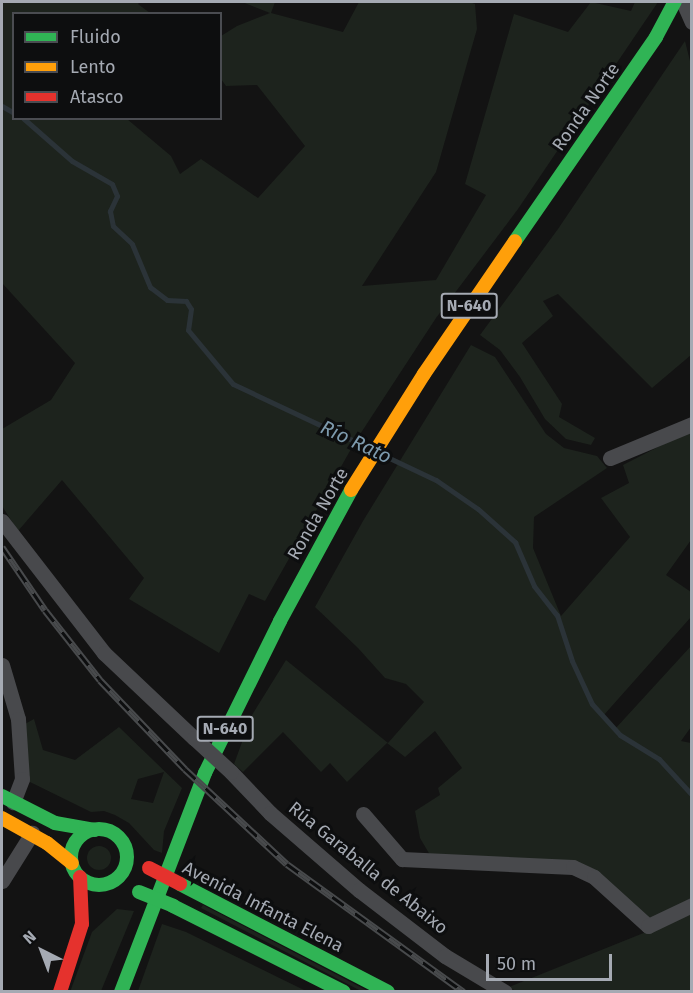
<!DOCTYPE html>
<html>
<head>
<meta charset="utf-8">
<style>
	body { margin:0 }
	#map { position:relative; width:693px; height:993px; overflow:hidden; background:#131313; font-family:"Fira Sans",sans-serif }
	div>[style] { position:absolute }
	.green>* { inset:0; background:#1d231d }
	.round { border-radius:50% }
	.stream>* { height:5px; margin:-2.5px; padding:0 2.5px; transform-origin:2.5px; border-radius:2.5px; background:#2b3338 }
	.street>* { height:15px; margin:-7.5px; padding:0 7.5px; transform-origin:7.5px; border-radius:7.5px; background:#48494c }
	.fast>* { height:14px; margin:-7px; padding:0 7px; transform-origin:7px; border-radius:7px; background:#30b455 }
	.fast>.ring { margin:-7px; padding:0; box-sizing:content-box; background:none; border:14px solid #30b455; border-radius:50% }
	.slow>* { height:14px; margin:-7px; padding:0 7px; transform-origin:7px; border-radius:7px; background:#ff9f0a }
	.jam>* { height:14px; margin:-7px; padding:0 7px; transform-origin:7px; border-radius:7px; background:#e5322d }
	.rail>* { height:7px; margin-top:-3.5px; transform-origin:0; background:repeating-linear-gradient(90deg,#0d0e0f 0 14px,#484a4c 0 28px); box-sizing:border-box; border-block:2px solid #484a4c }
	.street-bridge>* { height:15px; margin:-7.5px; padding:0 7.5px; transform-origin:7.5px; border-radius:7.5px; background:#48494c }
	.fast-bridge>* { height:14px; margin:-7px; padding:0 7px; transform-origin:7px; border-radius:7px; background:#30b455 }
	.jam-bridge>* { height:14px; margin:-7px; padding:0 7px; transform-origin:7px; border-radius:7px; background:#e5322d }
	span { translate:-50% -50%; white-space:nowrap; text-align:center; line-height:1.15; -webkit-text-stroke:6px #0d0e0f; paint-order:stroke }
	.shield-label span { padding:2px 4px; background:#0d0e0f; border:2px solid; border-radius:4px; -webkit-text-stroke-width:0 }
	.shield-label { font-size:16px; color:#a5aab3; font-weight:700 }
	.street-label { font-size:18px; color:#a5aab3 }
	.water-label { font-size:20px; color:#7d9aad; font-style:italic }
	.frame { position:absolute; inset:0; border:3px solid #a5aab3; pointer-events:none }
	.legend { position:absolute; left:12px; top:12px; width:210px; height:108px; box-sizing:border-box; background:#0d0e0f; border:2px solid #4a4c51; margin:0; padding:8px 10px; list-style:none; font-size:18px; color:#a5aab3 }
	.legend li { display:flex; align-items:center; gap:12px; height:30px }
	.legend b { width:30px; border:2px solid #4a4c51 }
	.north { position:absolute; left:12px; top:921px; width:60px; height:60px; -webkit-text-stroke:4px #0d0e0f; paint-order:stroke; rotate:318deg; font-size:16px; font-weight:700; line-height:24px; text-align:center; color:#a5aab3 }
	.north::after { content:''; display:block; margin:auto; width:21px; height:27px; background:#a5aab3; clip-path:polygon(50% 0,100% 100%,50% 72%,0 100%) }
	.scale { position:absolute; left:486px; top:954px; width:126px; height:27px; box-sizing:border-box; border:3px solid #a5aab3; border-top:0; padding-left:8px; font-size:18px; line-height:21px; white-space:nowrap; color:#a5aab3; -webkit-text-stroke:4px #0d0e0f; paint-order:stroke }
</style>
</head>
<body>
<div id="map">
	<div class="green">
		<i style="clip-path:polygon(2px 2px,140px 2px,138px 4px,150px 13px,14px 14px,14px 118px,127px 119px,171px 156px,180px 174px,201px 159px,258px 198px,305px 146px,257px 85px,226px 86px,221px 79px,221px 36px,237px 26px,270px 13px,242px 2px,275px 2px,271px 13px,343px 32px,359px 2px,469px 2px,475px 4px,477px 29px,436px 172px,362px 286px,436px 280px,486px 195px,465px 184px,514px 14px,568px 32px,591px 2px,631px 11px,635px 2px,658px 2px,518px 209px,436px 318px,355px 442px,265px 601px,249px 594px,219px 653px,129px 599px,144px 578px,62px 480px,18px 531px,2px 506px,2px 429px,51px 400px,75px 363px,2px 283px)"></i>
		<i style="clip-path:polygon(685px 41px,692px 69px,691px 355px,652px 388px,558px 294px,543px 301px,553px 316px,522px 343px,562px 404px,559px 417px,595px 438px,591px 445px,566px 439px,545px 419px,520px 377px,500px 350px,480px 335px,558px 229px)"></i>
		<i style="clip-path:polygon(471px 345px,495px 357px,546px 434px,564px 448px,597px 456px,607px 468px,534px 517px,533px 548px,561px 616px,630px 537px,601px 498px,629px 483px,623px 465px,691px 430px,691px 540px,666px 575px,691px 592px,691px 617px,603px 716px,615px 729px,691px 646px,691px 727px,681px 741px,691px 743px,691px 901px,653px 921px,591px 869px,430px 855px,420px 838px,415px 811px,440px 795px,438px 788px,462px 768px,435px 731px,405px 757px,387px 743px,347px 782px,330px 763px,321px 772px,283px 732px,243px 772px,234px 764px,252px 715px,286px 660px,388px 743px,424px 702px,406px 684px,385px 678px,358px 648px,315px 607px,363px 521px)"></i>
		<i style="clip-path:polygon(evenodd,34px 719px,43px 750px,75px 760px,119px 727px,182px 788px,164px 831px,162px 853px,154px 850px,129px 823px,115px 815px,104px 811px,91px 812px,30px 782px,23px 725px,34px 719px,164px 772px,153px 803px,131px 799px,138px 779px,164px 772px)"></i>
		<i class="round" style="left:87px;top:846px;width:24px;height:24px"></i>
		<i style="clip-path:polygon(203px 905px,368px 991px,361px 991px,201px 908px)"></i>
		<i style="clip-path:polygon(117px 909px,134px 911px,101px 991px,70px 992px,92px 932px)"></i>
		<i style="clip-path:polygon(691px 914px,691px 991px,517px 992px,509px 987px)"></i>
		<i style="clip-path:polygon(162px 924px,186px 932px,306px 991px,138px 991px)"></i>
	</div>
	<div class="stream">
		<i style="left:2px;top:106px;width:14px;rotate:30deg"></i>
		<i style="left:23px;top:118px;width:65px;rotate:41.3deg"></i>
		<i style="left:72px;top:161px;width:46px;rotate:29.9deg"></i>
		<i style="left:112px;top:184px;width:13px;rotate:67deg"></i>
		<i style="left:117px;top:196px;width:17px;rotate:115deg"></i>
		<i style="left:110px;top:211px;width:15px;rotate:79deg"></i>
		<i style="left:113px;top:226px;width:26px;rotate:43deg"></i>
		<i style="left:132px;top:244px;width:47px;rotate:67.3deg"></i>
		<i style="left:150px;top:287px;width:21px;rotate:37deg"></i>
		<i style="left:167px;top:300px;width:19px;rotate:3deg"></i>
		<i style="left:186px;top:301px;width:9px;rotate:58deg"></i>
		<i style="left:191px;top:309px;width:21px;rotate:98deg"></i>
		<i style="left:188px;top:330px;width:70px;rotate:50.2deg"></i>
		<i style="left:233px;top:384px;width:150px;rotate:25.2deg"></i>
		<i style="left:383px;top:455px;width:59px;rotate:25.3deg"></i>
		<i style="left:436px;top:480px;width:51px;rotate:34.6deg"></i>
		<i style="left:478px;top:509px;width:50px;rotate:41.7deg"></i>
		<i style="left:515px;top:542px;width:48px;rotate:66.6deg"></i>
		<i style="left:534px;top:586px;width:37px;rotate:52deg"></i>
		<i style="left:557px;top:615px;width:48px;rotate:71.9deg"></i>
		<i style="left:572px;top:661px;width:47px;rotate:65.1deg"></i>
		<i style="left:592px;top:704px;width:42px;rotate:47.9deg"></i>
		<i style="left:620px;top:735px;width:46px;rotate:31.6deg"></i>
		<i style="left:659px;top:759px;width:49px;rotate:47.5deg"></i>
	</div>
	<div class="street">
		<i style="left:683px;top:2px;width:22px;rotate:66deg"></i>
		<i style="left:610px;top:458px;width:89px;rotate:-22.5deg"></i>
		<i style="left:2px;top:521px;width:167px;rotate:52.3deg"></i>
		<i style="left:104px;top:653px;width:124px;rotate:43.4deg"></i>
		<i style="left:2px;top:665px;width:56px;rotate:73.5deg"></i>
		<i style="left:18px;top:719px;width:60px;rotate:86.2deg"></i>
		<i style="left:22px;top:779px;width:25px;rotate:111deg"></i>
		<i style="left:231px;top:772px;width:57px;rotate:46.4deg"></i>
		<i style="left:270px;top:813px;width:118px;rotate:40.9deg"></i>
		<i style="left:359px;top:890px;width:108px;rotate:37.5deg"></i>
		<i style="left:445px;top:956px;width:70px;rotate:31deg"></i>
		<i style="left:363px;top:814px;width:60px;rotate:49.1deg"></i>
		<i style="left:402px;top:859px;width:171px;rotate:2.7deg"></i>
		<i style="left:573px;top:867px;width:23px;rotate:25deg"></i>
		<i style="left:594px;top:877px;width:73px;rotate:42.2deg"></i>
		<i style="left:648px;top:926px;width:49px;rotate:-25.5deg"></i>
		<i style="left:2px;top:881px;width:57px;rotate:-58deg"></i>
	</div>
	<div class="fast">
		<i style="left:515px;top:241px;width:248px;rotate:-55.3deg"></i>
		<i style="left:656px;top:37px;width:40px;rotate:-62deg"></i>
		<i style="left:2px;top:796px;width:59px;rotate:27deg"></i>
		<i style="left:55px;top:823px;width:40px;rotate:10deg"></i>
		<i class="ring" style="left:71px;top:829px;width:42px;height:42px"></i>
		<i style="left:180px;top:884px;width:234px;rotate:27.4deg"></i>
		<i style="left:173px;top:906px;width:191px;rotate:26.7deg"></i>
		<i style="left:121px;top:992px;width:235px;rotate:-69deg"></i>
		<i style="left:205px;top:773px;width:169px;rotate:-63.7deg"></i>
		<i style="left:280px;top:621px;width:149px;rotate:-61.5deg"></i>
	</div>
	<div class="slow">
		<i style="left:351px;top:490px;width:137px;rotate:-57.8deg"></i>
		<i style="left:424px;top:374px;width:161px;rotate:-55.6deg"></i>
		<i style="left:2px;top:818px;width:51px;rotate:29.1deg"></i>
		<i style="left:47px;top:843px;width:32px;rotate:39deg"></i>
	</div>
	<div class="jam">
		<i style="left:60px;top:992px;width:71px;rotate:-72.1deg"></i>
		<i style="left:82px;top:924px;width:47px;rotate:-92.4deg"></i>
	</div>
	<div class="rail">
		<i style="left:2px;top:547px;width:76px;rotate:55.7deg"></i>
		<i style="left:45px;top:610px;width:89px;rotate:51.8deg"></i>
		<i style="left:100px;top:680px;width:123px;rotate:46.3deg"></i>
		<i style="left:185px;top:769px;width:139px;rotate:43deg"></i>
		<i style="left:287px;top:864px;width:218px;rotate:35.9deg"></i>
	</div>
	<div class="street-bridge">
		<i style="left:194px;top:738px;width:50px;rotate:42.6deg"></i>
	</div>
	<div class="fast-bridge">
		<i style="left:139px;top:892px;width:37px;rotate:22deg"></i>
	</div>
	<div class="jam-bridge">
		<i style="left:149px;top:868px;width:35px;rotate:27deg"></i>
	</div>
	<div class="shield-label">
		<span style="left:469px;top:306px">N-640</span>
		<span style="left:225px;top:729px">N-640</span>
	</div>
	<div class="street-label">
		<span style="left:586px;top:107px;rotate:-55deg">Ronda Norte</span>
		<span style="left:318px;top:514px;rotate:-60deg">Ronda Norte</span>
		<span style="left:368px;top:868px;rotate:39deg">Rúa Garaballa de Abaixo</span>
		<span style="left:263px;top:907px;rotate:27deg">Avenida Infanta Elena</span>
	</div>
	<div class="water-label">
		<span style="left:356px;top:442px;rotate:25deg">Río Rato</span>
	</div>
	<div class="frame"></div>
	<ul class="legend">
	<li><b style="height:8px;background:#30b455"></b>Fluido</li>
	<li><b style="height:8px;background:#ff9f0a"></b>Lento</li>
	<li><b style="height:8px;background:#e5322d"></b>Atasco</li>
	</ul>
	<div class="north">N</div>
	<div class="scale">50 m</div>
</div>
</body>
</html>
